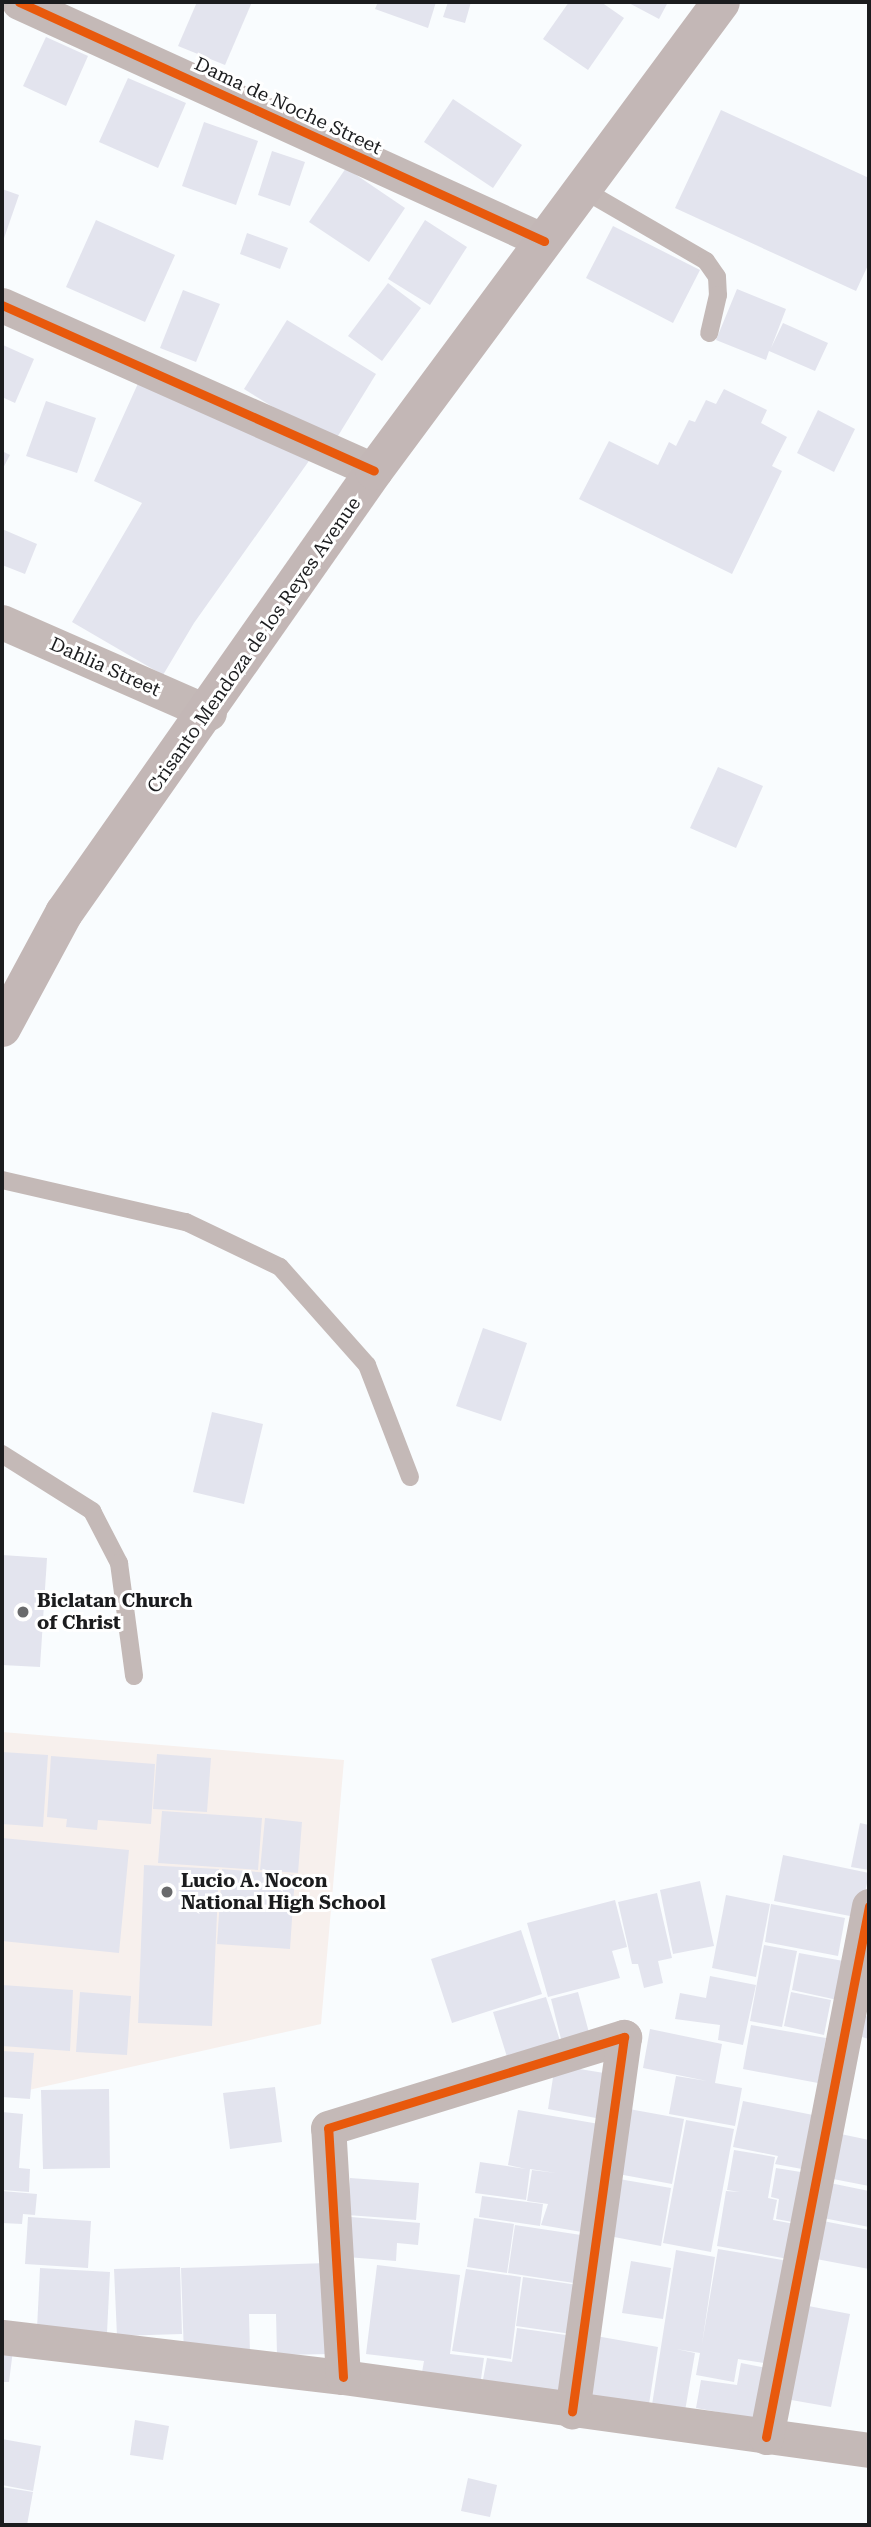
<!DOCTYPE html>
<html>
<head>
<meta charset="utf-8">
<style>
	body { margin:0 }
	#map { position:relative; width:871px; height:2527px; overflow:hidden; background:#f9fcfe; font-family:"Roboto Serif",serif }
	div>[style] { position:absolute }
	.education>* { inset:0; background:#f7f0ed }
	.building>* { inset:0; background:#e3e4ee }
	.lane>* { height:18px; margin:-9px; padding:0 9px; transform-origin:9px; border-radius:9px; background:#c4b9b7 }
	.street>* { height:35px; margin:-17.5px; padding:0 17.5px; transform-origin:17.5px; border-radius:17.5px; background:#c4b9b7 }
	.secondary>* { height:38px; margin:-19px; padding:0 19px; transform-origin:19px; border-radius:19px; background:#c3b7b6 }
	.cycleway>* { height:9px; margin:-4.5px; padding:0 4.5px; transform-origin:4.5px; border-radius:4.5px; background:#e8590c }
	.dots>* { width:19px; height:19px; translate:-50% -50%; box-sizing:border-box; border:4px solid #fff; border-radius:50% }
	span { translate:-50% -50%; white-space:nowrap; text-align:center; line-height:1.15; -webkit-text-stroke:6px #fff; paint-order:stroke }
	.street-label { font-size:19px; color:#1b1c1e }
	.poi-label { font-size:19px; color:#1b1c1e; font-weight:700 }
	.left { translate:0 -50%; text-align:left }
	.frame { position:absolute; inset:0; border:4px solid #1b1c1e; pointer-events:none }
</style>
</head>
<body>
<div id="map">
	<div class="education">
		<i style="clip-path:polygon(2px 1732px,344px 1760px,321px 2024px,2px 2096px)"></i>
	</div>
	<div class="building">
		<i style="clip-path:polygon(197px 2px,252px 2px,225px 65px,178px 46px)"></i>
		<i style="clip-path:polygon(378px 2px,436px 2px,428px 28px,375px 9px)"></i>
		<i style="clip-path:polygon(448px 2px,471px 2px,465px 23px,443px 17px)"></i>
		<i style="clip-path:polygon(569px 2px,601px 2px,624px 18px,588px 70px,543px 39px)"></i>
		<i style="clip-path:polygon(627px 2px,668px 2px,659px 19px)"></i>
		<i style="clip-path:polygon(46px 37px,88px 56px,66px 106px,23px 86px)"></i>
		<i style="clip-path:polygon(128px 78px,186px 103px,158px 168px,99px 142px)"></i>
		<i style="clip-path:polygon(453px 99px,522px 145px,493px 188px,424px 142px)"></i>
		<i style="clip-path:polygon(721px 110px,869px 178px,869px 263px,856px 291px,675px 208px)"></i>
		<i style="clip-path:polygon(204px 122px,258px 141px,236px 205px,182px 186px)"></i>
		<i style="clip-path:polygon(272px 151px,305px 162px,290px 206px,258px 195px)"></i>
		<i style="clip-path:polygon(346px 168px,405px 208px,369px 262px,309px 222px)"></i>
		<i style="clip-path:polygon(2px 189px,19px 195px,2px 244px)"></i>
		<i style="clip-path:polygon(96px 220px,175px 255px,145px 322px,66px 287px)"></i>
		<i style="clip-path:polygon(425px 220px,467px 247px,430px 305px,388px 279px)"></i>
		<i style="clip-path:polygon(613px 226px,700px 270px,673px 323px,586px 278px)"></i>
		<i style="clip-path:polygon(247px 233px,288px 248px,280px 269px,240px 254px)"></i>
		<i style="clip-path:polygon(388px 283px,421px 308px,382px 361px,348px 336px)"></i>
		<i style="clip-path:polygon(737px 289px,786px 309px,771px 348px,783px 323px,828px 343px,815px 371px,769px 351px,766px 360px,716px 340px)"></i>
		<i style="clip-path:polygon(183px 290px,220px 304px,196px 362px,160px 348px)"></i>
		<i style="clip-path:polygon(287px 320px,376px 374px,333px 444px,244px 389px)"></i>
		<i style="clip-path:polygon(3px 345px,34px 359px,15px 403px,2px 397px)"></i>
		<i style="clip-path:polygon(140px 379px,311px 458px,194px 623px,163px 675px,72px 622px,142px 503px,94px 481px)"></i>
		<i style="clip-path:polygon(724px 389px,767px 410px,761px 423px,787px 437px,772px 466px,782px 471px,732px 574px,579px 499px,609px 441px,658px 465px,669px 442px,676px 446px,689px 420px,695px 422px,706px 400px,716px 404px)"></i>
		<i style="clip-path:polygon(46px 401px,96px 418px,77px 473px,26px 456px)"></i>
		<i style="clip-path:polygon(818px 410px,855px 429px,834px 472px,797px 453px)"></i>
		<i style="clip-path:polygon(2px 451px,10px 455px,2px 470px)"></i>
		<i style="clip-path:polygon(2px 529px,37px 544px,25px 574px,2px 565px)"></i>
		<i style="clip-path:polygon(718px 767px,763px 786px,736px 848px,690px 828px)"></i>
		<i style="clip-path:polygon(483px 1328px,527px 1343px,501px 1421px,456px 1406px)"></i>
		<i style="clip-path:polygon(212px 1412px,263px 1424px,244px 1504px,193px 1492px)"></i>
		<i style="clip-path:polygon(2px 1555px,47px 1558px,40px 1667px,2px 1665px)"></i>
		<i style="clip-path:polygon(2px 1752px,48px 1755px,43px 1827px,2px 1824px)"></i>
		<i style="clip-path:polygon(157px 1754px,211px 1758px,207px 1812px,153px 1809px)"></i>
		<i style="clip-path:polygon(51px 1756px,155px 1764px,151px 1824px,98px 1820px,97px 1830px,66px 1827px,67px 1819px,47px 1817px)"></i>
		<i style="clip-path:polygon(162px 1811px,262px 1818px,258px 1870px,158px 1863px)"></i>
		<i style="clip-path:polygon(265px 1818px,302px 1822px,298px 1873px,260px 1870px)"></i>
		<i style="clip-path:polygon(860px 1823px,869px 1825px,869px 1870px,851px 1867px)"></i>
		<i style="clip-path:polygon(2px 1838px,129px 1850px,119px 1953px,2px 1941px)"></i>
		<i style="clip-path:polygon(783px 1855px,869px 1873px,860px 1918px,774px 1901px)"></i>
		<i style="clip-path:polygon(144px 1865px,219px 1869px,212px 2026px,138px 2023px)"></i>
		<i style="clip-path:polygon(222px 1869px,295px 1875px,290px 1949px,217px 1944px)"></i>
		<i style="clip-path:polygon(700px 1881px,714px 1946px,673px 1954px,660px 1890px)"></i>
		<i style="clip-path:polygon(657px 1893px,672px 1958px,658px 1961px,663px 1983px,644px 1988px,638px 1964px,632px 1964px,618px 1902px)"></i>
		<i style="clip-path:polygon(726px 1895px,770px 1904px,756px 1977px,712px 1968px)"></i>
		<i style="clip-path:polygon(615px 1900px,627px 1947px,612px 1951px,620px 1978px,548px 1997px,527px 1923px)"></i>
		<i style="clip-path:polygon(771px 1904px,845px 1918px,838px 1956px,765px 1942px)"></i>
		<i style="clip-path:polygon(521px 1930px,542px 1994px,452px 2023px,431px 1959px)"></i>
		<i style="clip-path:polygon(764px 1945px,797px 1951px,782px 2027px,750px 2021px)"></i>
		<i style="clip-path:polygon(799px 1953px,849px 1962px,842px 2001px,792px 1990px)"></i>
		<i style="clip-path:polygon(710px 1976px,756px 1985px,743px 2045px,718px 2040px,720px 2025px,675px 2019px,680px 1993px,706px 1998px)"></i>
		<i style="clip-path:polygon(2px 1985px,73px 1990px,70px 2051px,2px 2046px)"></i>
		<i style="clip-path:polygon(80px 1992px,131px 1996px,127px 2055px,76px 2052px)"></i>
		<i style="clip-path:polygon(578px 1992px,591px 2040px,563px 2047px,551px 1999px)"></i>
		<i style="clip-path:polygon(791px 1992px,831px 2000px,824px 2035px,784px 2026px)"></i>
		<i style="clip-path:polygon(546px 1997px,561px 2044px,508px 2060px,493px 2012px)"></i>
		<i style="clip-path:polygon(853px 2012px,869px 2017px,869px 2039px,848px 2033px)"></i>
		<i style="clip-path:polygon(751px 2025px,826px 2038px,818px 2083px,743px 2069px)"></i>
		<i style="clip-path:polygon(650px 2029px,722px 2044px,715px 2083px,742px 2088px,735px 2126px,669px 2114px,676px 2076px,707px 2081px,643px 2068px)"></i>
		<i style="clip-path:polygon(2px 2051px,34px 2053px,30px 2099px,2px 2097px)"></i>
		<i style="clip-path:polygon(555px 2065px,604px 2073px,596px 2118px,548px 2109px)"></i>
		<i style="clip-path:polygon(275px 2087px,282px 2142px,230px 2149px,223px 2093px)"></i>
		<i style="clip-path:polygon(109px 2089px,110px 2168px,43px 2169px,41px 2090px)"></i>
		<i style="clip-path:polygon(743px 2101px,813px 2115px,802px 2169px,775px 2164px,778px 2156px,733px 2147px)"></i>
		<i style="clip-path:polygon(629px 2109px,684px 2119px,672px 2184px,618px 2174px)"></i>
		<i style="clip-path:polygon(518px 2110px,599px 2124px,582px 2232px,541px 2225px,548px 2204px,527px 2201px,532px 2170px,556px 2173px,530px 2169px,526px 2200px,475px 2193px,480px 2162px,526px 2169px,508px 2165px)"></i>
		<i style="clip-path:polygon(2px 2112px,23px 2114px,19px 2168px,30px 2169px,29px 2192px,2px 2190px)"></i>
		<i style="clip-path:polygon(686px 2120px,734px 2129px,711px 2252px,663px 2243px)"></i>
		<i style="clip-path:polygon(836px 2133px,869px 2140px,869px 2186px,828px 2178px)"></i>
		<i style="clip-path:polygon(734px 2150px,775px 2157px,768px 2198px,777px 2200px,773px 2220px,800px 2225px,794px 2260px,717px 2246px,726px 2191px,740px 2192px,727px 2190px)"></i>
		<i style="clip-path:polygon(776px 2168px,807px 2173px,798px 2223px,776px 2219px,779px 2199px,771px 2197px)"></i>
		<i style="clip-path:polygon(350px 2178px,419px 2183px,416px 2220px,347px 2215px)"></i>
		<i style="clip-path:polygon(619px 2179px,671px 2188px,661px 2246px,609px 2236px)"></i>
		<i style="clip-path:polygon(825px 2182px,869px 2191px,869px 2227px,818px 2217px)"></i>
		<i style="clip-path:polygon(2px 2191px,37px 2194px,35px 2215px,23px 2214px,22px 2224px,2px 2223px)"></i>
		<i style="clip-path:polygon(482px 2196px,543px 2204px,540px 2226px,479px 2217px)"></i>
		<i style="clip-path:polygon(28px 2217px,91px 2221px,88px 2268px,25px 2264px)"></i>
		<i style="clip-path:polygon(351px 2217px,420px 2223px,418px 2245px,397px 2243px,396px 2261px,347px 2257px)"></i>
		<i style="clip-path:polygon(474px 2218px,514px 2224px,507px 2273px,467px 2267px)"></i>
		<i style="clip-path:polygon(818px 2220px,869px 2230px,869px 2269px,811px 2258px)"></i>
		<i style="clip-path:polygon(515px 2225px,581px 2235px,574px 2283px,508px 2273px)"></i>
		<i style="clip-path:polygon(718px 2249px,794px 2262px,776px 2365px,738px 2359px,734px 2382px,696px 2375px,700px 2353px,676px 2349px,695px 2353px,685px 2411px,652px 2405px,676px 2250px,715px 2257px,702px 2344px)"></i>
		<i style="clip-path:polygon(631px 2261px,671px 2268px,663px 2319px,622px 2313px)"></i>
		<i style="clip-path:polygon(327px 2263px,331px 2354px,277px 2355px,276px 2314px,249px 2314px,250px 2353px,184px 2355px,181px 2268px)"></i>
		<i style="clip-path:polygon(377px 2265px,460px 2275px,450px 2354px,484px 2358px,480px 2386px,421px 2378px,424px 2361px,366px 2354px)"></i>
		<i style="clip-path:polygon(180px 2267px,182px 2334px,117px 2336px,114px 2269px)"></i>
		<i style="clip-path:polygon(40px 2268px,110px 2272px,107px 2333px,37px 2329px)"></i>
		<i style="clip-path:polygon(466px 2269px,521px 2277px,511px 2359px,452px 2351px)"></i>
		<i style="clip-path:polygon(523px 2277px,578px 2285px,571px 2334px,516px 2326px)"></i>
		<i style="clip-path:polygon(798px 2304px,850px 2314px,831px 2407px,780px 2398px)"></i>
		<i style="clip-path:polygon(517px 2328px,566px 2335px,558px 2396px,482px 2385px,487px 2358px,512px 2362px)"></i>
		<i style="clip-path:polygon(596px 2336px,658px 2347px,649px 2404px,586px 2394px)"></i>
		<i style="clip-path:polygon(2px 2349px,13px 2350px,9px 2382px,2px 2382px)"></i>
		<i style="clip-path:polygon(741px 2363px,772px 2369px,762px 2420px,696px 2408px,701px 2380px,737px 2385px)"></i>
		<i style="clip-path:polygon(135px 2420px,169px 2426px,163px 2460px,130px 2455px)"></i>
		<i style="clip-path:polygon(2px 2439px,41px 2446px,33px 2491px,2px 2485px)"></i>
		<i style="clip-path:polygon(468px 2478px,497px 2485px,490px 2517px,461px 2511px)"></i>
		<i style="clip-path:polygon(2px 2487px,33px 2492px,27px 2525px,2px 2525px)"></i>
	</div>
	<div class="lane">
		<i style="left:582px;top:189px;width:143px;rotate:30.1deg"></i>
		<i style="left:706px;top:261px;width:19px;rotate:55deg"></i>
		<i style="left:717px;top:277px;width:18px;rotate:87deg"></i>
		<i style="left:718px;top:295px;width:39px;rotate:103deg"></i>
		<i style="left:2px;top:1180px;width:189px;rotate:12.9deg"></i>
		<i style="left:186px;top:1222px;width:104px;rotate:25.6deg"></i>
		<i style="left:280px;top:1267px;width:131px;rotate:48.4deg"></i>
		<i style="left:367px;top:1365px;width:120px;rotate:69deg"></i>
		<i style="left:2px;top:1454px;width:107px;rotate:32.3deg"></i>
		<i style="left:92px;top:1511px;width:59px;rotate:62.6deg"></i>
		<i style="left:119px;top:1563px;width:114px;rotate:82.4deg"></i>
	</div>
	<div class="street">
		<i style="left:19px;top:2px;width:577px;rotate:24.48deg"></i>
		<i style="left:2px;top:305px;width:407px;rotate:24deg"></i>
		<i style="left:2px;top:622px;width:226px;rotate:23.7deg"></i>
		<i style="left:2px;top:2337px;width:343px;rotate:6.7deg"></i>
		<i style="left:343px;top:2377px;width:531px;rotate:7.9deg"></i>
		<i style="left:343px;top:2377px;width:249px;rotate:-93.4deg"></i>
		<i style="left:328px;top:2128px;width:310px;rotate:-17.1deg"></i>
		<i style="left:624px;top:2037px;width:378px;rotate:97.9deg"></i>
		<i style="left:766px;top:2437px;width:541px;rotate:-79.02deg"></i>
	</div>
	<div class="secondary">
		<i style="left:2px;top:1028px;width:131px;rotate:-61.7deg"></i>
		<i style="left:64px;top:913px;width:540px;rotate:-54.96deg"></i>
		<i style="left:374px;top:471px;width:583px;rotate:-53.5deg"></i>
	</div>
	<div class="cycleway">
		<i style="left:19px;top:2px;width:577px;rotate:24.48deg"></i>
		<i style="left:2px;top:305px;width:407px;rotate:24deg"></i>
		<i style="left:343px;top:2377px;width:249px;rotate:-93.4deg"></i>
		<i style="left:328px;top:2128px;width:310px;rotate:-17.1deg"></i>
		<i style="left:624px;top:2037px;width:378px;rotate:97.9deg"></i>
		<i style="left:766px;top:2437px;width:541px;rotate:-79.02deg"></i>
	</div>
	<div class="dots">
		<i style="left:23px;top:1612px;background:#696a6c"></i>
		<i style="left:167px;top:1892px;background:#696a6c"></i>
	</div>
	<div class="street-label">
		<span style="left:288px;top:106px;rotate:25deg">Dama de Noche Street</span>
		<span style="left:254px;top:645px;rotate:-55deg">Crisanto Mendoza de los Reyes Avenue</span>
		<span style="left:105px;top:667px;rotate:24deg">Dahlia Street</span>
	</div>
	<div class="poi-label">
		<span class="left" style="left:37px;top:1612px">Biclatan Church<br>of Christ</span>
		<span class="left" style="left:181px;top:1892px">Lucio A. Nocon<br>National High School</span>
	</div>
	<div class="frame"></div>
</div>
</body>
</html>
